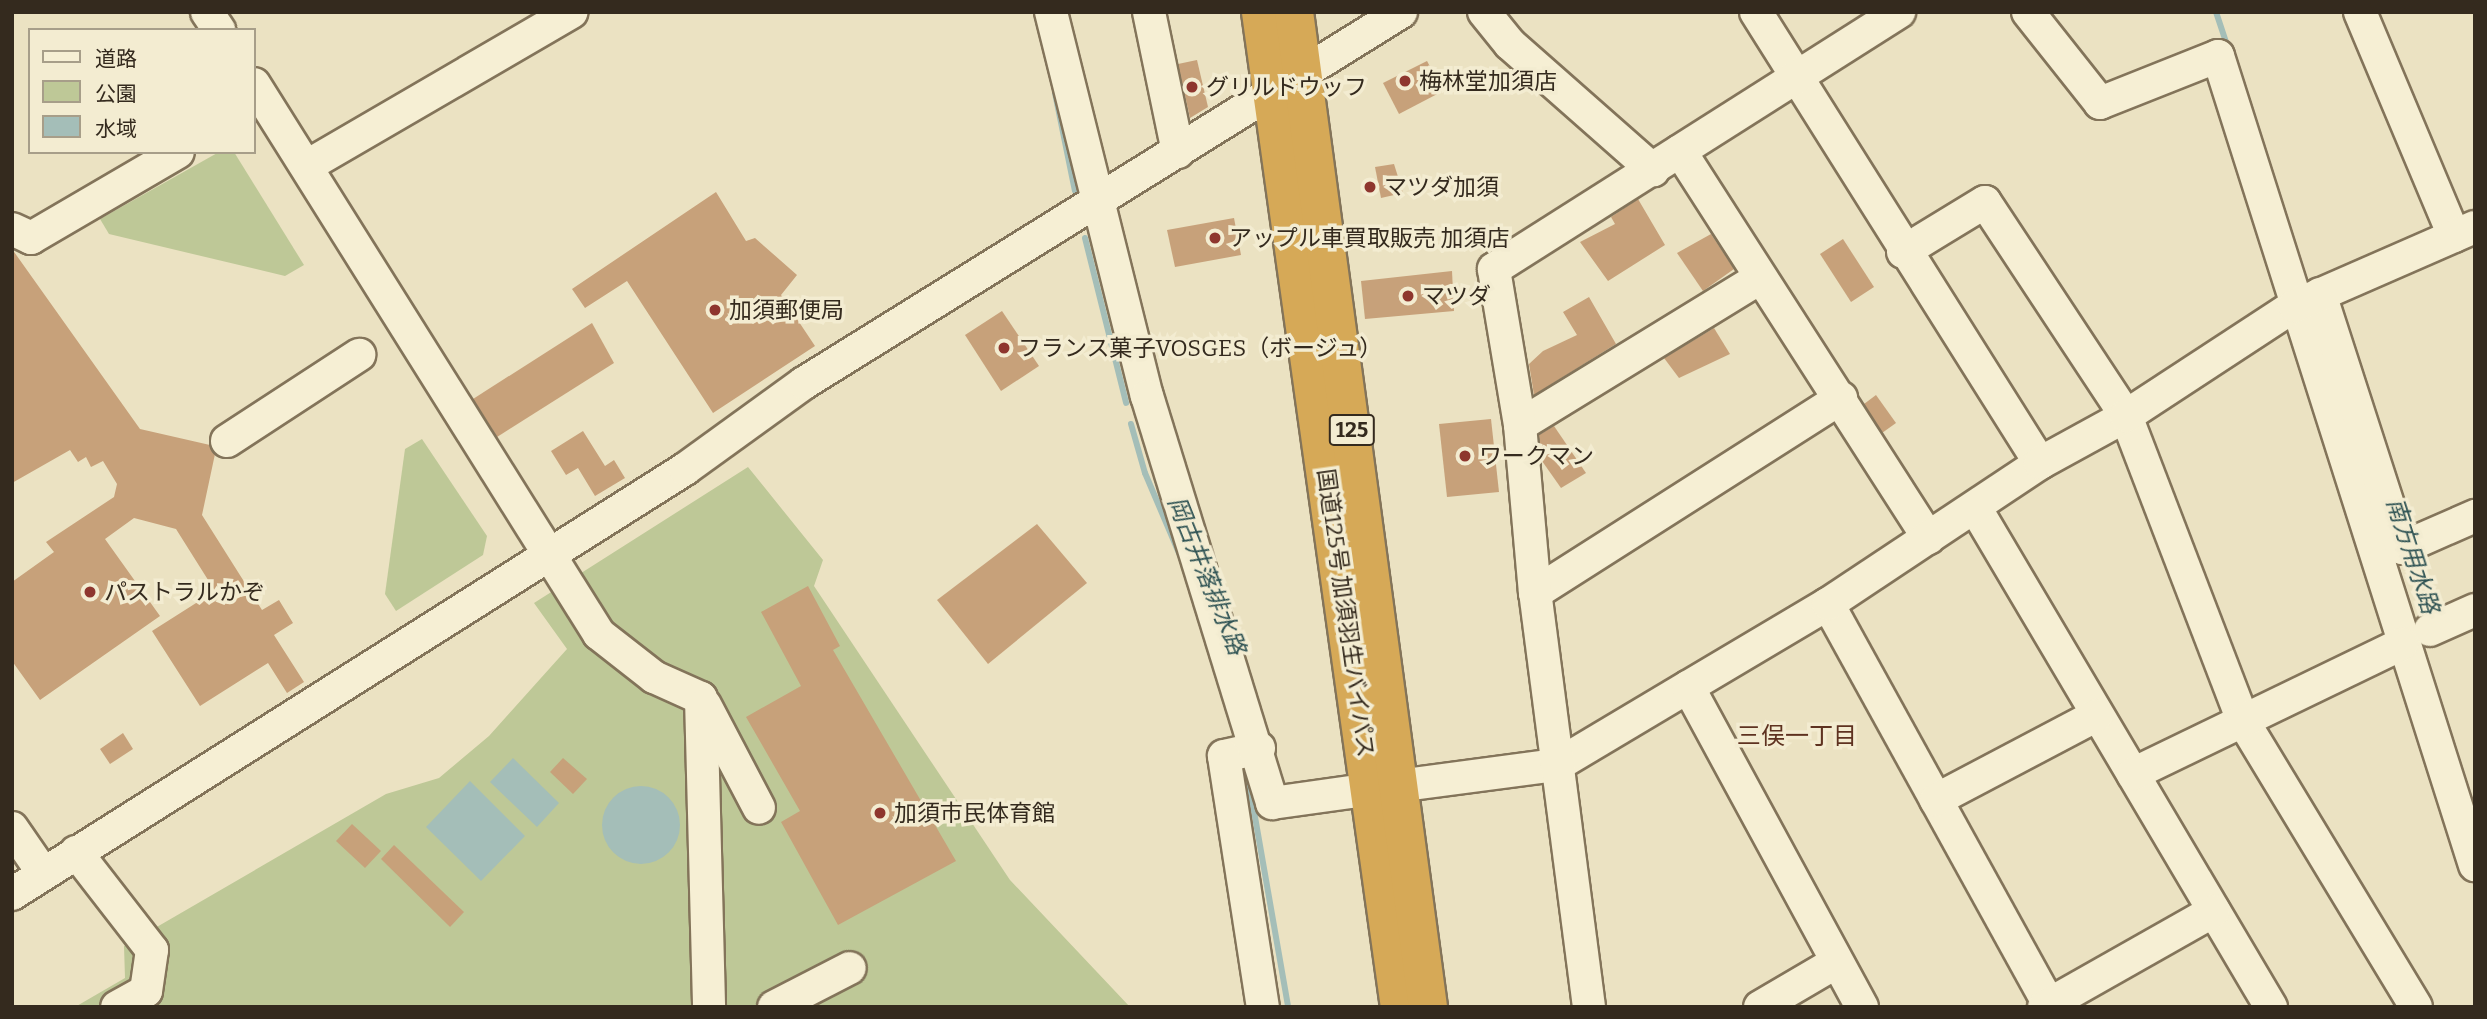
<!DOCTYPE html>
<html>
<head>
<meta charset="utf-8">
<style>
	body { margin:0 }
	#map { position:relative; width:2487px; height:1019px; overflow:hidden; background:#ebe2c2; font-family:Bitter,"Noto Sans JP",serif }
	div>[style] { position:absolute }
	.green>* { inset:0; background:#bec897 }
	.water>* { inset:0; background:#a4beb8 }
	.round { border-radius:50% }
	.stream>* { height:6px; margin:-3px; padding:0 3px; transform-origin:3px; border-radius:3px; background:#a4beb8 }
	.building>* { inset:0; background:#c7a17a }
	.roads { filter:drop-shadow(2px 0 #83745a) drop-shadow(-2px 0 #83745a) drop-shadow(0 2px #83745a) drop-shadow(0 -2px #83745a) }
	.minor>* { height:32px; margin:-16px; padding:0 16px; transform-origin:16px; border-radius:16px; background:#f6efd4 }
	.highway>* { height:38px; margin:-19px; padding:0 19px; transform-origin:19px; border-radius:19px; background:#d6a957 }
	.dots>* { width:19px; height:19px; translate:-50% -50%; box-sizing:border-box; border:4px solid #f3ecd1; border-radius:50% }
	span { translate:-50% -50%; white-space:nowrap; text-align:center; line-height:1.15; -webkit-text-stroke:7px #f3ecd1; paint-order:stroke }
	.shield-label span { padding:2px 5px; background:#f3ecd1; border:2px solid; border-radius:5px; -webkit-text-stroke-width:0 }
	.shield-label { font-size:21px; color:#342a1e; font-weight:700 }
	.poi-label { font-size:23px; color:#342a1e }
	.left { translate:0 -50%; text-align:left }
	.street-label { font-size:23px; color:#342a1e }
	.water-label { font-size:24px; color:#2e5253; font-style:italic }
	.neighbourhood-label { font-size:24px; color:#5e3220 }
	.frame { position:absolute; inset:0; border:14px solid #342a1e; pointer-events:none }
	.legend { position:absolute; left:28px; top:28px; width:228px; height:126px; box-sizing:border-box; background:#f3ecd1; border:2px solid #a79e89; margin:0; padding:9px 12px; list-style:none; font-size:21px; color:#342a1e }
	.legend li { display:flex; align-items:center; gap:14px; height:35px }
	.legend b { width:35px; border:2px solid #a79e89 }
</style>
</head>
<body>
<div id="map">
	<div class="green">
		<i style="clip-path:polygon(219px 152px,234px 152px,304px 265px,285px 276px,109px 234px,100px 219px)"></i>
		<i style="clip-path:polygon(422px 439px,487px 536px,483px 555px,396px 611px,385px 594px,405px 449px)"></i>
		<i style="clip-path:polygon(748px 467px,823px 560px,814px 586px,1010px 880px,1130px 1007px,75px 1007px,125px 978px,124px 946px,386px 794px,439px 778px,489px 736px,567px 649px,534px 603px)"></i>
	</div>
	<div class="water">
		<i style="clip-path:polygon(513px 758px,559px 803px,537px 827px,490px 782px)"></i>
		<i style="clip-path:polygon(470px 781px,525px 836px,481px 881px,426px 827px)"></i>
		<i class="round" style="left:602px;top:786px;width:78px;height:78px"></i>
	</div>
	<div class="stream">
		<i style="left:2216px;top:12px;width:41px;rotate:71.6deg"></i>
		<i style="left:1055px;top:93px;width:100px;rotate:78.5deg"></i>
		<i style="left:1085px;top:238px;width:170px;rotate:76deg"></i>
		<i style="left:1131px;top:424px;width:51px;rotate:74.1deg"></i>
		<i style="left:1145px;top:473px;width:87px;rotate:67deg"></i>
		<i style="left:1247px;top:771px;width:240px;rotate:80.1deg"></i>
	</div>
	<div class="building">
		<i style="clip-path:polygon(1197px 60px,1208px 107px,1190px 118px,1178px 64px)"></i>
		<i style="clip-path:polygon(1427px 61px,1443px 91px,1399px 114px,1383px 83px)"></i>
		<i style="clip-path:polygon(1394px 164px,1403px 193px,1381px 198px,1375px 167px)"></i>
		<i style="clip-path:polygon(716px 192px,746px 241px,755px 238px,797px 275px,781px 295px,815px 346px,713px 413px,627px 281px,585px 308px,572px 289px)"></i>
		<i style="clip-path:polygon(1638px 199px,1665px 245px,1608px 281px,1580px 242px,1615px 224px,1611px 217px)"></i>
		<i style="clip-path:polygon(1234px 218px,1241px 255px,1175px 267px,1167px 230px)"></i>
		<i style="clip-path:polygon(1711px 234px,1734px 269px,1703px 291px,1677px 253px)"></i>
		<i style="clip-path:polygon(1843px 239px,1874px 287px,1851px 302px,1820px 254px)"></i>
		<i style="clip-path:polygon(12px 249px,140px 429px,210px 445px,215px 454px,202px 515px,262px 610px,279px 600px,293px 623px,274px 635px,304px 682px,287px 693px,268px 663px,200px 706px,152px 631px,215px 591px,176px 529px,134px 518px,105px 539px,160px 616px,40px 700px,12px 661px,12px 582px,54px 552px,46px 542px,114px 497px,117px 484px,103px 461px,91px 467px,86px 457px,78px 462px,70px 450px,12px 483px)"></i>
		<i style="clip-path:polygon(1452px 271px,1454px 311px,1365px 319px,1361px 281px)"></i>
		<i style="clip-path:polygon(1589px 297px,1616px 344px,1534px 395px,1529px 364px,1543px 351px,1577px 335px,1563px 312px)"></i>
		<i style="clip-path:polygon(1002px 311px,1039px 366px,1001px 391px,965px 335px)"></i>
		<i style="clip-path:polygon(592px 323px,614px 363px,497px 437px,473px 399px)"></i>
		<i style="clip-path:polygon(1714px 328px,1730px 354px,1679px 378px,1664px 358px)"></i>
		<i style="clip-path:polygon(1876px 395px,1896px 423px,1882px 433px,1864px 404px)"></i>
		<i style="clip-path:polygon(1491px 419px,1499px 492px,1447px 497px,1439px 424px)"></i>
		<i style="clip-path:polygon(1554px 426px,1586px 473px,1561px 488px,1542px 461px,1539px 435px)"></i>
		<i style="clip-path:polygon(583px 431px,605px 466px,614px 460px,625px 478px,595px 496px,578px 468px,566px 475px,551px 451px)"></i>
		<i style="clip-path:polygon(1037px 524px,1087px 583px,988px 664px,937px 600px)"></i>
		<i style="clip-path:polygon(808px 586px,840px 646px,833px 650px,956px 861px,838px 925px,781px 822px,800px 811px,746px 717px,801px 686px,761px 612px)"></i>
		<i style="clip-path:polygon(123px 733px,133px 749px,110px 764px,100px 749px)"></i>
		<i style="clip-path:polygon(563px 758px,587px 779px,573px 794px,550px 772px)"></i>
		<i style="clip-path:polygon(352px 824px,381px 851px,365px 868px,336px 841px)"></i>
		<i style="clip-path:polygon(394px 845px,464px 912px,450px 927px,381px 859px)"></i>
	</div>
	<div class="roads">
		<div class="minor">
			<i style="left:207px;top:12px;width:22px;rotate:56deg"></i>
			<i style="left:1051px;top:12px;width:396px;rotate:76deg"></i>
			<i style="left:1147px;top:396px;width:426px;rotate:72.9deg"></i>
			<i style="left:1272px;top:803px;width:100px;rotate:-8deg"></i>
			<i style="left:1149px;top:12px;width:143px;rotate:78.3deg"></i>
			<i style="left:1484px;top:12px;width:41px;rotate:50.9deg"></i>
			<i style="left:1510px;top:44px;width:191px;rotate:41.4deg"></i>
			<i style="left:1756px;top:12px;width:533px;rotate:57.8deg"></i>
			<i style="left:2028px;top:12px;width:116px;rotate:51.6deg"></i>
			<i style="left:2100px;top:103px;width:127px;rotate:-21.7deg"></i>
			<i style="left:2218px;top:56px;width:849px;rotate:72.38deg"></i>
			<i style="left:2360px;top:12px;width:243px;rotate:67.2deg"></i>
			<i style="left:254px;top:84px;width:649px;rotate:57.9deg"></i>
			<i style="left:599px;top:634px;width:70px;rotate:38deg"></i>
			<i style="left:654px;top:677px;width:51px;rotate:24.1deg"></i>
			<i style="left:701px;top:698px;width:309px;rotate:88.5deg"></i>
			<i style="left:1680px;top:151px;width:460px;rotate:57.3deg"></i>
			<i style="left:307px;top:166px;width:306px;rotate:-30.2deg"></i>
			<i style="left:12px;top:229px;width:21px;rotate:25deg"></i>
			<i style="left:31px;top:238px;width:170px;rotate:-30.3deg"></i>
			<i style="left:1903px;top:252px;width:96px;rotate:-31.4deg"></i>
			<i style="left:1985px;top:202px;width:256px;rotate:56.6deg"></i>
			<i style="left:2126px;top:416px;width:327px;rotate:69deg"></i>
			<i style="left:2243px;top:721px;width:334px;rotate:58.8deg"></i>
			<i style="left:2320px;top:294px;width:267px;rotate:72.1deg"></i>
			<i style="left:2402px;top:548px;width:80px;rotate:-23.7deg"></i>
			<i style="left:1520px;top:425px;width:281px;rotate:-31.5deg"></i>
			<i style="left:227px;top:441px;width:158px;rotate:-33.1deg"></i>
			<i style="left:1976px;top:509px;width:579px;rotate:59.36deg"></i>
			<i style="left:1535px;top:593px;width:363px;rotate:-32.5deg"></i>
			<i style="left:1828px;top:604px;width:457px;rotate:61.1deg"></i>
			<i style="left:2430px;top:630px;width:49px;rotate:-24deg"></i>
			<i style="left:705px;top:705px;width:116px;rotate:62.3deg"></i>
			<i style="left:1259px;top:748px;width:36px;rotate:167deg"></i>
			<i style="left:1224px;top:756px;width:254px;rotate:81.2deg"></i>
			<i style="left:2133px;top:774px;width:299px;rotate:-25.8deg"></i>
			<i style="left:1397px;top:786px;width:161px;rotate:-7.5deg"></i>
			<i style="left:1557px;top:765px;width:152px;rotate:-30.8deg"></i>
			<i style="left:1936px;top:800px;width:182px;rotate:-27.8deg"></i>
			<i style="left:12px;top:828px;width:55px;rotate:55.4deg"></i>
			<i style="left:76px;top:852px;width:124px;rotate:52.2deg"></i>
			<i style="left:152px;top:950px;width:41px;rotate:98.3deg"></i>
			<i style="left:146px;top:991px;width:33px;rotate:151deg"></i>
			<i style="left:12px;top:894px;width:796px;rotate:-32.27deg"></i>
			<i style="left:685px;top:469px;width:147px;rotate:-35.9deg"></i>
			<i style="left:804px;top:383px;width:703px;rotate:-31.86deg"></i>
			<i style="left:774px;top:1007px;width:85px;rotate:-27.2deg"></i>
			<i style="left:1589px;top:1007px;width:418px;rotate:-97.4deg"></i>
			<i style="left:1535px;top:593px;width:169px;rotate:-95.1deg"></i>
			<i style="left:1520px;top:425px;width:158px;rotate:-99.5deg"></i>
			<i style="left:1494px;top:269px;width:480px;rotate:-32.4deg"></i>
			<i style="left:1760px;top:1007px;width:87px;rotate:-30.4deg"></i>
			<i style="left:1862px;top:1007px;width:364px;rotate:-118.5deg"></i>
			<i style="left:1688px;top:687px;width:163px;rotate:-30.7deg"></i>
			<i style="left:1828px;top:604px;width:255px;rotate:-33.6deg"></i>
			<i style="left:2040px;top:463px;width:98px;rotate:-28.7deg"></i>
			<i style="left:2126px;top:416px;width:201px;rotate:-33.2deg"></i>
			<i style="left:2294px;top:306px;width:197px;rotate:-23.6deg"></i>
			<i style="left:2044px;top:1007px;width:195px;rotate:-29.5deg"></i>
		</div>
		<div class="highway">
			<i style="left:1261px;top:12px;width:1005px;rotate:82.05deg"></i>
			<i style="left:1294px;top:12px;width:1004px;rotate:82.33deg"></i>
		</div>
	</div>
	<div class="dots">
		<i style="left:1405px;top:81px;background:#8e362e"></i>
		<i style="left:1192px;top:87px;background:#8e362e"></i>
		<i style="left:1370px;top:187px;background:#8e362e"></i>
		<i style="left:1215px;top:238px;background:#8e362e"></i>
		<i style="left:1408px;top:296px;background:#8e362e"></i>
		<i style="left:715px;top:310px;background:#8e362e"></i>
		<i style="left:1004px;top:348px;background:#8e362e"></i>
		<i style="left:1465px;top:456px;background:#8e362e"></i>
		<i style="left:90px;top:592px;background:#8e362e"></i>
		<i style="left:880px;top:813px;background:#8e362e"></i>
	</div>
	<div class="shield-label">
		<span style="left:1352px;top:430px">125</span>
	</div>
	<div class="poi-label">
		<span class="left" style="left:1419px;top:81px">梅林堂加須店</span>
		<span class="left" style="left:1206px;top:87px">グリルドウッフ</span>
		<span class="left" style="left:1384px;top:187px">マツダ加須</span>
		<span class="left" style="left:1229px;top:238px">アップル車買取販売 加須店</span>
		<span class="left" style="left:1422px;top:296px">マツダ</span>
		<span class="left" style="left:729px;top:310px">加須郵便局</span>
		<span class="left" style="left:1018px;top:348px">フランス菓子VOSGES（ボージュ）</span>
		<span class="left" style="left:1479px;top:456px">ワークマン</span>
		<span class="left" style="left:104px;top:592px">パストラルかぞ</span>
		<span class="left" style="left:894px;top:813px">加須市民体育館</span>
	</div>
	<div class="street-label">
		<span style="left:1346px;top:613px;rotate:82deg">国道125号 加須羽生バイパス</span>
	</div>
	<div class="water-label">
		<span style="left:2412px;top:556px;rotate:72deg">南方用水路</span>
		<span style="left:1206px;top:576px;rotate:68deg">岡古井落排水路</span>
	</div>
	<div class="neighbourhood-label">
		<span style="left:1797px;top:737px">三俣一丁目</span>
	</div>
	<div class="frame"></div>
	<ul class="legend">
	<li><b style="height:9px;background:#f6efd4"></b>道路</li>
	<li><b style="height:19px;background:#bec897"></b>公園</li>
	<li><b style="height:19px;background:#a4beb8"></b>水域</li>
	</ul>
</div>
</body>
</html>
